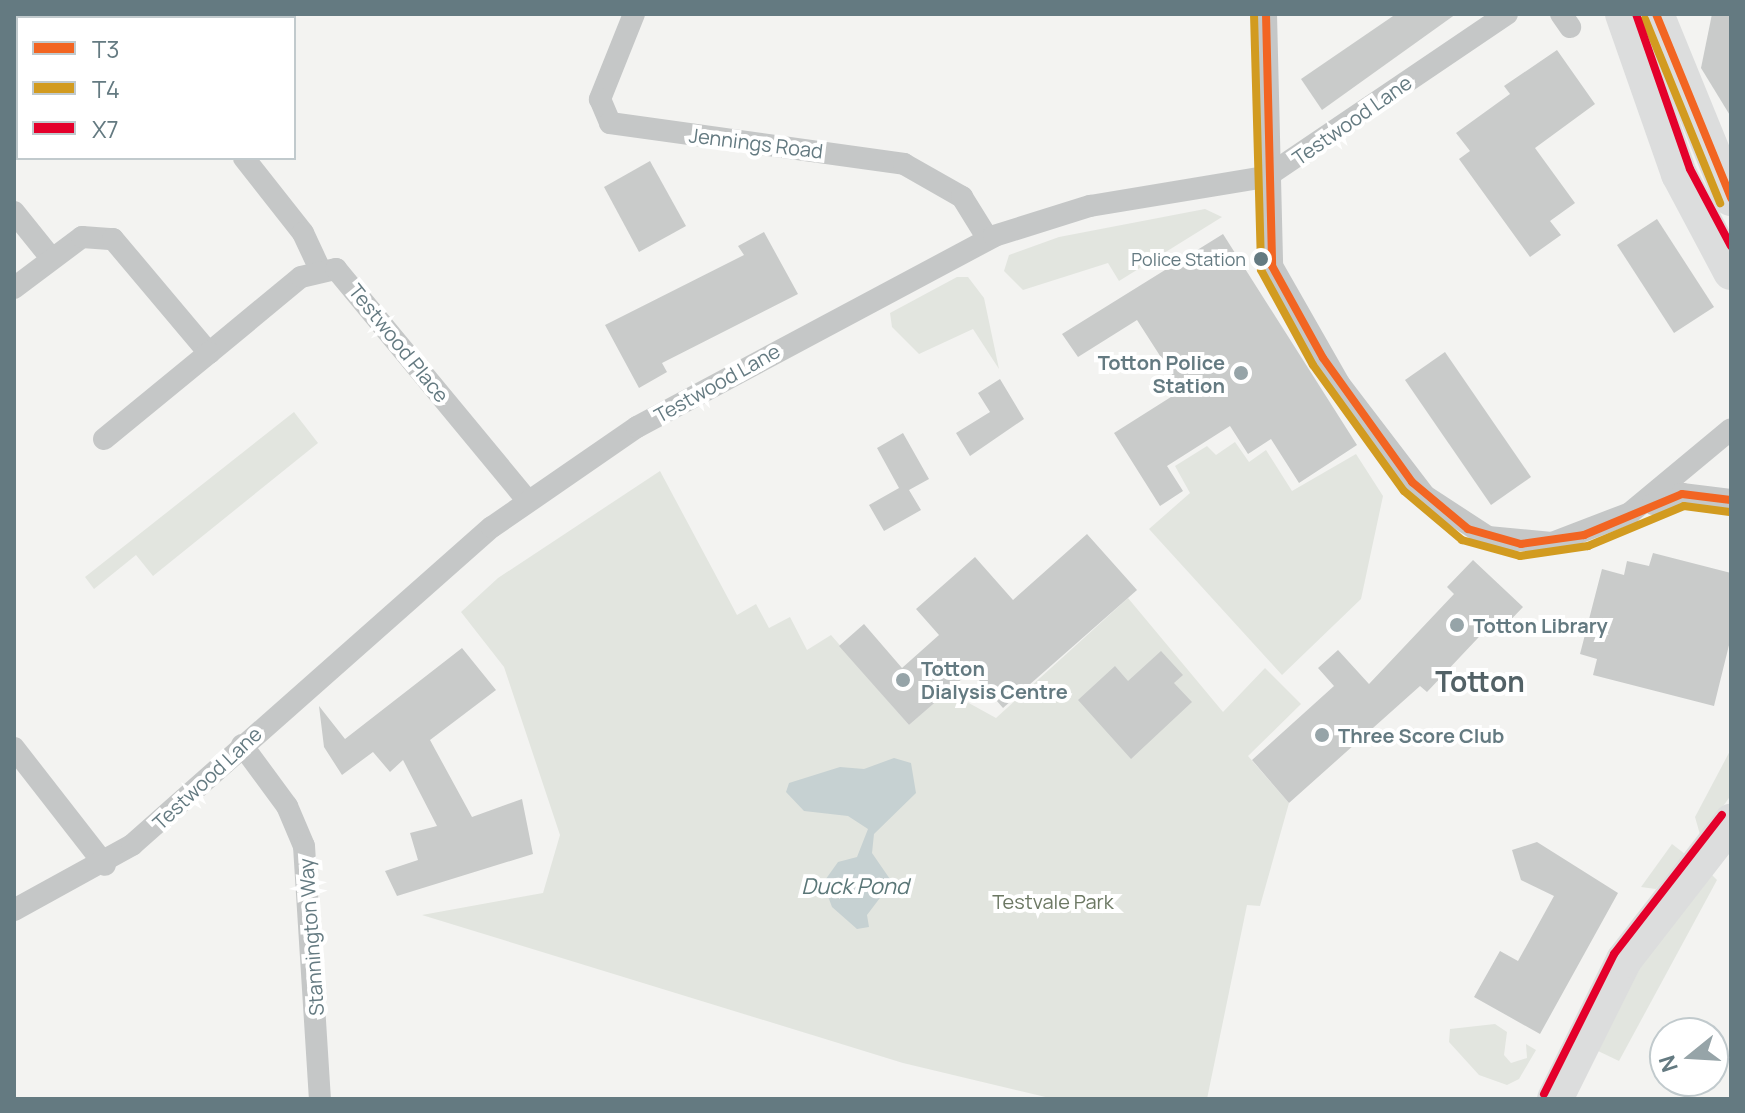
<!DOCTYPE html>
<html>
<head>
<meta charset="utf-8">
<style>
	body { margin:0 }
	#map { position:relative; width:1745px; height:1113px; overflow:hidden; background:#f3f3f1; font-family:Manrope,sans-serif }
	div>[style] { position:absolute }
	.green>* { inset:0; background:#e2e5df }
	.water>* { inset:0; background:#c6d1d2 }
	.building>* { inset:0; background:#c9cbca }
	.street>* { height:22px; margin:-11px; padding:0 11px; transform-origin:11px; border-radius:11px; background:#c5c7c7 }
	.primary>* { height:36px; margin:-18px; padding:0 18px; transform-origin:18px; border-radius:18px; background:#dcdddd }
	.bus-1>* { height:8px; margin:-4px; padding:0 4px; transform-origin:4px; border-radius:4px; background:#f26522 }
	.bus-2>* { height:8px; margin:-4px; padding:0 4px; transform-origin:4px; border-radius:4px; background:#d29b20 }
	.bus-3>* { height:8px; margin:-4px; padding:0 4px; transform-origin:4px; border-radius:4px; background:#e4002b }
	.dots>* { width:22px; height:22px; translate:-50% -50%; box-sizing:border-box; border:4px solid #fff; border-radius:50% }
	span { translate:-50% -50%; white-space:nowrap; text-align:center; line-height:1.15; -webkit-text-stroke:8px #fff; paint-order:stroke }
	.bus-label { font-size:18px; color:#647a81 }
	.right { translate:-100% -50%; text-align:right }
	.street-label { font-size:20px; color:#647a81 }
	.poi-label { font-size:20px; color:#647a81; font-weight:700 }
	.left { translate:0 -50%; text-align:left }
	.park-label { font-size:20px; color:#6c7863 }
	.water-label { font-size:22px; color:#5a7677; font-style:italic }
	.district-label { font-size:28px; color:#526166; font-weight:700 }
	.frame { position:absolute; inset:0; border:16px solid #647a81; pointer-events:none }
	.legend { position:absolute; left:16px; top:16px; width:280px; height:144px; box-sizing:border-box; background:#fff; border:2px solid #c1cacd; margin:0; padding:10px 14px; list-style:none; font-size:24px; color:#647a81 }
	.legend li { display:flex; align-items:center; gap:16px; height:40px }
	.legend b { width:40px; border:2px solid #c1cacd }
	.north { position:absolute; left:1649px; top:1017px; width:80px; height:80px; box-sizing:border-box; background:#fff; border:2px solid #c1cacd; border-radius:50%; rotate:252deg; font-size:22px; font-weight:700; line-height:32px; text-align:center; color:#647a81 }
	.north::after { content:''; display:block; margin:auto; width:28px; height:36px; background:#96a4a8; clip-path:polygon(50% 0,100% 100%,50% 72%,0 100%) }
</style>
</head>
<body>
<div id="map">
	<div class="green">
		<i style="clip-path:polygon(1205px 209px,1222px 217px,1119px 281px,1108px 263px,1023px 290px,1004px 271px,1009px 255px,1059px 237px)"></i>
		<i style="clip-path:polygon(957px 277px,968px 277px,984px 298px,999px 369px,973px 329px,919px 354px,892px 327px,890px 313px)"></i>
		<i style="clip-path:polygon(294px 412px,318px 443px,153px 576px,136px 555px,94px 589px,85px 577px)"></i>
		<i style="clip-path:polygon(1235px 442px,1249px 462px,1266px 450px,1292px 491px,1356px 454px,1383px 496px,1361px 599px,1282px 675px,1149px 529px,1190px 493px,1175px 466px,1207px 446px,1216px 455px)"></i>
		<i style="clip-path:polygon(660px 471px,737px 615px,756px 604px,769px 628px,790px 617px,807px 650px,831px 635px,909px 725px,947px 691px,996px 718px,1128px 598px,1223px 712px,1265px 668px,1301px 704px,1248px 756px,1289px 803px,1260px 906px,1247px 905px,1207px 1099px,1054px 1099px,903px 1063px,422px 915px,543px 893px,560px 835px,504px 667px,461px 612px,498px 578px)"></i>
		<i style="clip-path:polygon(1731px 749px,1731px 795px,1701px 838px,1695px 817px)"></i>
		<i style="clip-path:polygon(1672px 844px,1685px 854px,1656px 889px,1641px 887px)"></i>
		<i style="clip-path:polygon(1710px 873px,1717px 880px,1619px 1061px,1596px 1050px,1641px 965px)"></i>
		<i style="clip-path:polygon(1495px 1024px,1507px 1032px,1504px 1055px,1511px 1063px,1527px 1058px,1526px 1044px,1536px 1050px,1519px 1079px,1507px 1085px,1479px 1075px,1449px 1042px,1450px 1029px)"></i>
	</div>
	<div class="water">
		<i style="clip-path:polygon(894px 758px,911px 763px,916px 793px,874px 834px,872px 853px,892px 882px,867px 915px,869px 927px,857px 929px,832px 907px,823px 883px,838px 862px,857px 857px,868px 829px,848px 816px,804px 811px,786px 792px,789px 783px,840px 767px,864px 769px)"></i>
	</div>
	<div class="building">
		<i style="clip-path:polygon(1396px 14px,1456px 14px,1322px 110px,1301px 79px)"></i>
		<i style="clip-path:polygon(1712px 14px,1731px 14px,1731px 117px,1701px 68px)"></i>
		<i style="clip-path:polygon(1557px 50px,1595px 104px,1535px 148px,1575px 203px,1550px 221px,1561px 235px,1530px 257px,1459px 159px,1470px 151px,1456px 133px,1510px 94px,1504px 86px)"></i>
		<i style="clip-path:polygon(650px 161px,686px 226px,639px 252px,604px 187px)"></i>
		<i style="clip-path:polygon(1657px 219px,1714px 307px,1674px 333px,1617px 245px)"></i>
		<i style="clip-path:polygon(764px 232px,798px 294px,662px 363px,667px 372px,639px 388px,605px 325px,744px 255px,738px 246px)"></i>
		<i style="clip-path:polygon(1223px 234px,1357px 445px,1299px 483px,1271px 439px,1248px 454px,1230px 426px,1167px 466px,1183px 491px,1160px 506px,1114px 433px,1182px 390px,1137px 320px,1078px 357px,1062px 334px)"></i>
		<i style="clip-path:polygon(1445px 352px,1531px 477px,1491px 505px,1405px 380px)"></i>
		<i style="clip-path:polygon(1000px 379px,1024px 419px,970px 456px,956px 433px,990px 412px,978px 393px)"></i>
		<i style="clip-path:polygon(903px 433px,929px 479px,909px 490px,921px 510px,884px 531px,869px 505px,899px 488px,877px 448px)"></i>
		<i style="clip-path:polygon(1087px 534px,1137px 590px,1003px 708px,971px 671px,909px 725px,839px 646px,864px 624px,902px 668px,939px 635px,916px 609px,975px 557px,1013px 600px)"></i>
		<i style="clip-path:polygon(1653px 553px,1731px 573px,1731px 637px,1714px 706px,1593px 675px,1597px 659px,1580px 654px,1602px 569px,1624px 575px,1627px 561px,1649px 566px)"></i>
		<i style="clip-path:polygon(1473px 560px,1523px 607px,1502px 629px,1494px 621px,1427px 692px,1420px 686px,1289px 803px,1252px 760px,1334px 686px,1318px 668px,1338px 650px,1369px 684px,1454px 594px,1447px 587px)"></i>
		<i style="clip-path:polygon(462px 648px,496px 690px,430px 740px,472px 817px,522px 799px,533px 854px,397px 896px,385px 871px,418px 860px,410px 833px,437px 826px,403px 760px,390px 772px,373px 752px,342px 775px,324px 747px,319px 706px,345px 739px)"></i>
		<i style="clip-path:polygon(1161px 651px,1183px 675px,1174px 683px,1192px 702px,1131px 759px,1078px 700px,1115px 666px,1128px 681px)"></i>
		<i style="clip-path:polygon(1537px 842px,1618px 893px,1540px 1034px,1474px 997px,1500px 951px,1518px 961px,1554px 896px,1521px 880px,1512px 850px)"></i>
	</div>
	<div class="street">
		<i style="left:130px;top:14px;width:5px;rotate:53deg"></i>
		<i style="left:634px;top:14px;width:92px;rotate:111.8deg"></i>
		<i style="left:600px;top:99px;width:26px;rotate:67deg"></i>
		<i style="left:610px;top:123px;width:297px;rotate:7.9deg"></i>
		<i style="left:904px;top:164px;width:67px;rotate:29.6deg"></i>
		<i style="left:962px;top:197px;width:49px;rotate:58.2deg"></i>
		<i style="left:1266px;top:14px;width:252px;rotate:88.6deg"></i>
		<i style="left:1272px;top:266px;width:137px;rotate:60.3deg"></i>
		<i style="left:1340px;top:385px;width:140px;rotate:52.6deg"></i>
		<i style="left:1425px;top:496px;width:75px;rotate:33.1deg"></i>
		<i style="left:1488px;top:537px;width:64px;rotate:5.4deg"></i>
		<i style="left:1552px;top:543px;width:84px;rotate:-21deg"></i>
		<i style="left:1630px;top:513px;width:131px;rotate:-39.7deg"></i>
		<i style="left:1561px;top:14px;width:16px;rotate:55deg"></i>
		<i style="left:244px;top:158px;width:95px;rotate:51.8deg"></i>
		<i style="left:303px;top:233px;width:38px;rotate:65deg"></i>
		<i style="left:14px;top:212px;width:59px;rotate:51.2deg"></i>
		<i style="left:14px;top:288px;width:85px;rotate:-36.9deg"></i>
		<i style="left:82px;top:237px;width:31px;rotate:4deg"></i>
		<i style="left:113px;top:239px;width:149px;rotate:49.9deg"></i>
		<i style="left:209px;top:353px;width:119px;rotate:-39.6deg"></i>
		<i style="left:301px;top:277px;width:36px;rotate:-13deg"></i>
		<i style="left:336px;top:269px;width:300px;rotate:50.4deg"></i>
		<i style="left:104px;top:439px;width:136px;rotate:-39.3deg"></i>
		<i style="left:1653px;top:504px;width:31px;rotate:-19deg"></i>
		<i style="left:1682px;top:494px;width:49px;rotate:7deg"></i>
		<i style="left:242px;top:745px;width:76px;rotate:53.6deg"></i>
		<i style="left:287px;top:806px;width:43px;rotate:67deg"></i>
		<i style="left:304px;top:846px;width:254px;rotate:86.4deg"></i>
		<i style="left:14px;top:748px;width:148px;rotate:52.1deg"></i>
		<i style="left:14px;top:910px;width:135px;rotate:-28.8deg"></i>
		<i style="left:132px;top:845px;width:480px;rotate:-41.5deg"></i>
		<i style="left:492px;top:527px;width:176px;rotate:-34.6deg"></i>
		<i style="left:637px;top:427px;width:405px;rotate:-28.1deg"></i>
		<i style="left:994px;top:236px;width:101px;rotate:-17.4deg"></i>
		<i style="left:1090px;top:206px;width:178px;rotate:-9.4deg"></i>
		<i style="left:1266px;top:177px;width:291px;rotate:-34.1deg"></i>
	</div>
	<div class="primary">
		<i style="left:1623px;top:14px;width:170px;rotate:70.7deg"></i>
		<i style="left:1679px;top:174px;width:111px;rotate:62deg"></i>
		<i style="left:1656px;top:14px;width:199px;rotate:67.8deg"></i>
		<i style="left:1555px;top:1099px;width:155px;rotate:-63.6deg"></i>
		<i style="left:1624px;top:960px;width:175px;rotate:-52.2deg"></i>
	</div>
	<div class="bus-1">
		<i style="left:1266px;top:14px;width:252px;rotate:88.6deg"></i>
		<i style="left:1272px;top:266px;width:105px;rotate:61deg"></i>
		<i style="left:1323px;top:358px;width:153px;rotate:54.3deg"></i>
		<i style="left:1412px;top:482px;width:73px;rotate:40deg"></i>
		<i style="left:1468px;top:529px;width:55px;rotate:15.8deg"></i>
		<i style="left:1521px;top:544px;width:64px;rotate:-8.1deg"></i>
		<i style="left:1584px;top:535px;width:106px;rotate:-22.7deg"></i>
		<i style="left:1682px;top:494px;width:49px;rotate:7deg"></i>
		<i style="left:1656px;top:14px;width:199px;rotate:67.8deg"></i>
	</div>
	<div class="bus-2">
		<i style="left:1254px;top:14px;width:256px;rotate:88.4deg"></i>
		<i style="left:1261px;top:270px;width:108px;rotate:61.3deg"></i>
		<i style="left:1313px;top:365px;width:155px;rotate:54.2deg"></i>
		<i style="left:1404px;top:491px;width:76px;rotate:40.2deg"></i>
		<i style="left:1462px;top:540px;width:60px;rotate:15.4deg"></i>
		<i style="left:1520px;top:556px;width:69px;rotate:-8.4deg"></i>
		<i style="left:1588px;top:546px;width:104px;rotate:-22.6deg"></i>
		<i style="left:1684px;top:506px;width:46px;rotate:7.4deg"></i>
		<i style="left:1645px;top:19px;width:199px;rotate:67.8deg"></i>
	</div>
	<div class="bus-3">
		<i style="left:1636px;top:14px;width:164px;rotate:70.8deg"></i>
		<i style="left:1690px;top:169px;width:87px;rotate:62deg"></i>
		<i style="left:1544px;top:1094px;width:157px;rotate:-63.4deg"></i>
		<i style="left:1614px;top:954px;width:176px;rotate:-52.2deg"></i>
	</div>
	<div class="dots">
		<i style="left:1261px;top:259px;background:#647a81"></i>
		<i style="left:1241px;top:373px;background:#96a4a8"></i>
		<i style="left:1457px;top:625px;background:#96a4a8"></i>
		<i style="left:903px;top:680px;background:#96a4a8"></i>
		<i style="left:1322px;top:735px;background:#96a4a8"></i>
	</div>
	<div class="bus-label">
		<span class="right" style="left:1246px;top:259px">Police Station</span>
	</div>
	<div class="street-label">
		<span style="left:1352px;top:120px;rotate:-35deg">Testwood Lane</span>
		<span style="left:756px;top:143px;rotate:7deg">Jennings Road</span>
		<span style="left:399px;top:343px;rotate:51deg">Testwood Place</span>
		<span style="left:717px;top:383px;rotate:-29deg">Testwood Lane</span>
		<span style="left:207px;top:778px;rotate:-43deg">Testwood Lane</span>
		<span style="left:311px;top:937px;rotate:-94deg">Stannington Way</span>
	</div>
	<div class="poi-label">
		<span class="right" style="left:1225px;top:374px">Totton Police<br>Station</span>
		<span class="left" style="left:1473px;top:625px">Totton Library</span>
		<span class="left" style="left:921px;top:680px">Totton<br>Dialysis Centre</span>
		<span class="left" style="left:1338px;top:735px">Three Score Club</span>
	</div>
	<div class="park-label">
		<span style="left:1053px;top:901px">Testvale Park</span>
	</div>
	<div class="water-label">
		<span style="left:855px;top:887px">Duck Pond</span>
	</div>
	<div class="district-label">
		<span style="left:1480px;top:681px">Totton</span>
	</div>
	<div class="frame"></div>
	<ul class="legend">
	<li><b style="height:10px;background:#f26522"></b>T3</li>
	<li><b style="height:10px;background:#d29b20"></b>T4</li>
	<li><b style="height:10px;background:#e4002b"></b>X7</li>
	</ul>
	<div class="north">N</div>
</div>
</body>
</html>
